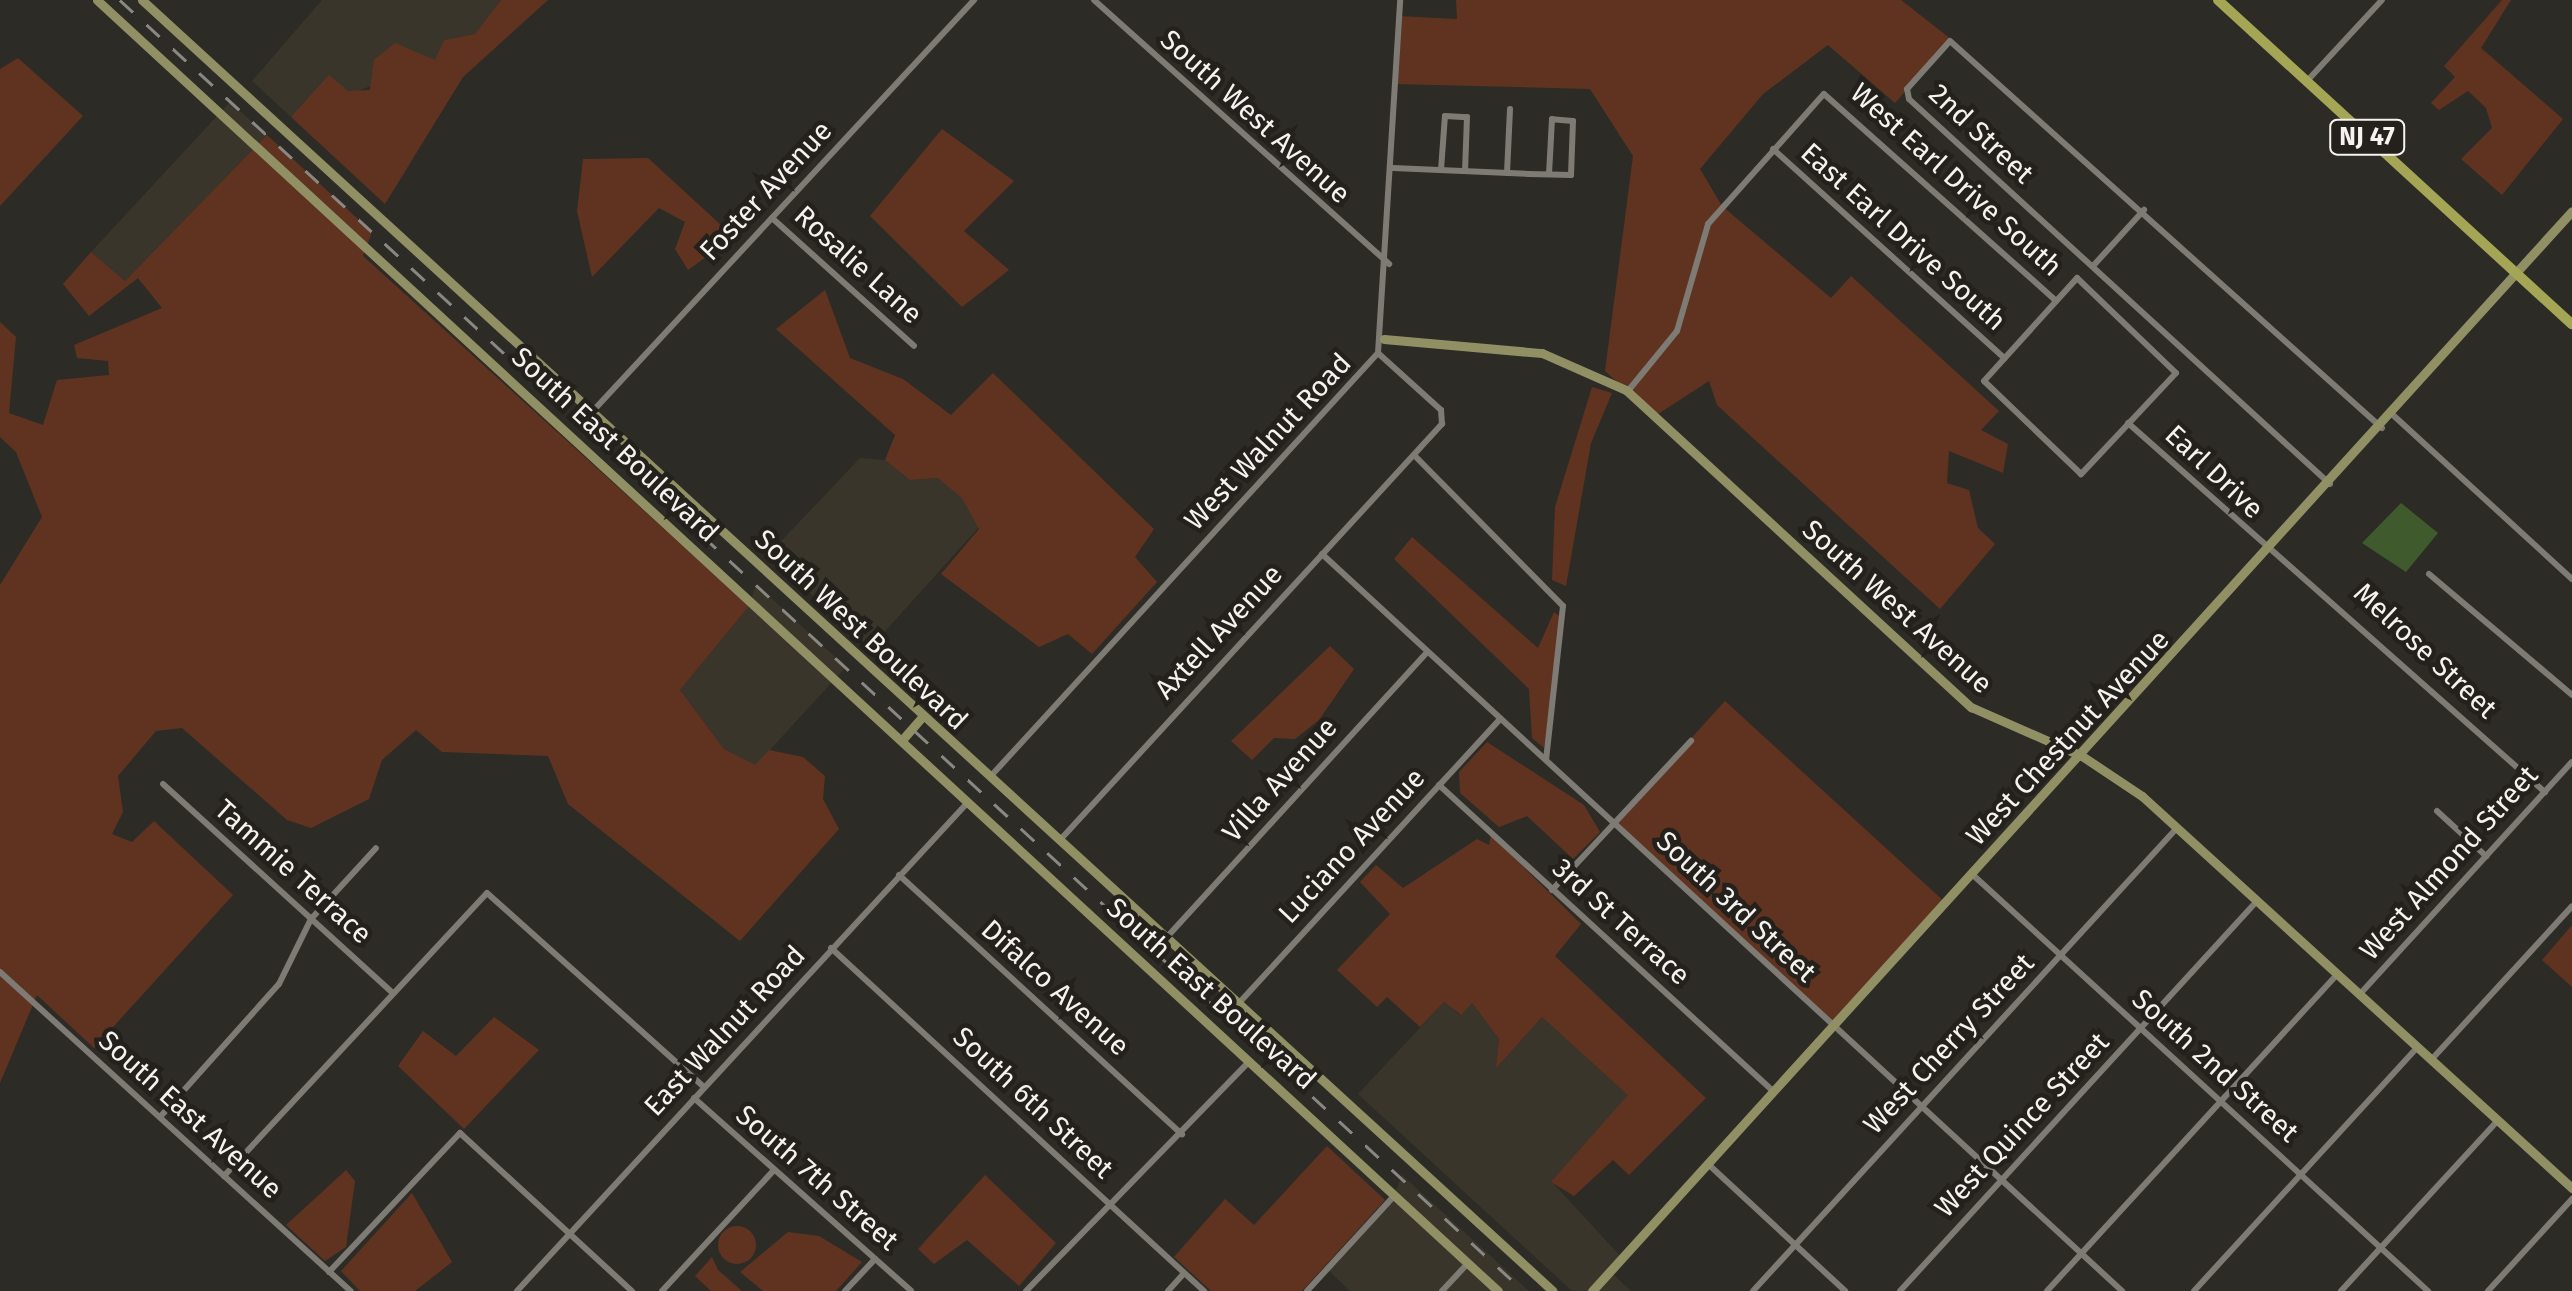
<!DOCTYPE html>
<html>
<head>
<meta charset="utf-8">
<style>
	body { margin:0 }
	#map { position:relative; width:2572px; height:1291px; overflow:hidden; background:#2d2b25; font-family:"Fira Sans",sans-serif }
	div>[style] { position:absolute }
	.built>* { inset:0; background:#3a352a }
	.green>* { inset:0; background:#603321 }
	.round { border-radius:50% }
	.water>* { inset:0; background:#3f5b2d }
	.street>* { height:6px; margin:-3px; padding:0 3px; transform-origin:3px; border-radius:3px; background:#7e7b75 }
	.secondary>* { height:9px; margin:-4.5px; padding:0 4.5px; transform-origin:4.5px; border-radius:4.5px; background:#919065 }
	.primary>* { height:10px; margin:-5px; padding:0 5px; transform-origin:5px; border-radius:5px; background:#a4a655 }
	.rail>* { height:2.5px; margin-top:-1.25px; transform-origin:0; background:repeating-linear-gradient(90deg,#8a8884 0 18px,transparent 0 36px) }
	span { translate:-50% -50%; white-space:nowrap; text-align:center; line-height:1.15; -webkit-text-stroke:9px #24211c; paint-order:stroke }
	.shield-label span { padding:2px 8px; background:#24211c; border:2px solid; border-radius:8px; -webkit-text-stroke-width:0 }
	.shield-label { font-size:25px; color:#f5f3f0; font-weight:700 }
	.street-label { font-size:28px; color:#f5f3f0 }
</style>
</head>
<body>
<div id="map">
	<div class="built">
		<i style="clip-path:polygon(322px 0,501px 0,475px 34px,444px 40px,435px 61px,291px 117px,252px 81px)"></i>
		<i style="clip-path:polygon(230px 102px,267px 135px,125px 281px,91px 252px)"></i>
		<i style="clip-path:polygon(860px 458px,885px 460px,910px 480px,938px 478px,988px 517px,870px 648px,768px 555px)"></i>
		<i style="clip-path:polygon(756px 584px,846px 667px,755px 766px,724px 749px,680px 690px,749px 606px)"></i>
		<i style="clip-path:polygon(1444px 1002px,1460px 1015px,1471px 1002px,1499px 1039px,1497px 1066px,1542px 1017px,1629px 1095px,1552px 1182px,1623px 1259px,1611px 1272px,1631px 1291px,1572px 1291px,1358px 1094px)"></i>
		<i style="clip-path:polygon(1402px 1175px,1529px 1291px,1350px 1291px,1327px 1269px,1393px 1198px)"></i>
	</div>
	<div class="green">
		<i style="clip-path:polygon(501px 0,548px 0,463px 77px,385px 204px,291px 117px,329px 75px,348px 91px,370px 90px,374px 60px,395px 43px,435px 60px,444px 40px,475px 34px)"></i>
		<i style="clip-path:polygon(1456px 0,1901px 0,1951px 39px,1895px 103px,1828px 45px,1763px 94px,1700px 169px,1722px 206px,1831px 298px,1851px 276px,1999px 411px,1981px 430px,2008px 444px,2003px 473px,1949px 451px,1947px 483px,1969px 490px,1978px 528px,1995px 544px,1940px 609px,1717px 405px,1709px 381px,1655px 416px,1605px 371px,1633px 156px,1590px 89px,1395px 84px,1398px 16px,1457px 19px)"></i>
		<i style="clip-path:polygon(2502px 0,2511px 0,2481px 48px,2563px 119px,2502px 195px,2461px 159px,2492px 128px,2486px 108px,2468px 91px,2439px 110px,2431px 103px,2455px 77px,2444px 66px)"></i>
		<i style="clip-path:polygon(18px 58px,83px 116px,0 206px,0 69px)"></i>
		<i style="clip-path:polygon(942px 129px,1014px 181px,964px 231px,1009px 270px,962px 307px,870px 216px)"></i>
		<i style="clip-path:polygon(267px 135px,372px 232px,363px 256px,749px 606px,680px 690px,724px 749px,755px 765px,769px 750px,803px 757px,825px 776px,823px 799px,839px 829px,740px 941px,568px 804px,548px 756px,442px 752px,416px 730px,382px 760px,369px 799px,311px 828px,287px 820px,182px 728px,156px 731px,118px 776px,123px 812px,112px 834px,132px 842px,154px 821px,233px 895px,94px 1048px,37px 995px,0 1083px,0 585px,42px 517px,16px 452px,0 437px,0 322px,16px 337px,9px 413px,43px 425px,57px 380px,109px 375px,108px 361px,77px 358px,74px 345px,162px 308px,138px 278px,89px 316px,63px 284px,91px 252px,125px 281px)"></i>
		<i style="clip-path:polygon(648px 158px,734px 237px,688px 270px,675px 249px,685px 222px,659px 208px,592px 277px,577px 211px,583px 159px)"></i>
		<i style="clip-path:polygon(825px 290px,850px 358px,903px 379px,951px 415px,993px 373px,1154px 529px,1135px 557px,1157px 582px,1092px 654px,1068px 634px,1039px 647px,941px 574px,979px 529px,962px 498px,938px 478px,910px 480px,885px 460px,895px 435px,776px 329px)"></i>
		<i style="clip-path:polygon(1592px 387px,1612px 393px,1591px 443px,1566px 586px,1552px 580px,1555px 507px)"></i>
		<i style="clip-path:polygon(1412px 537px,1538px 648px,1554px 612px,1562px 618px,1544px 748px,1532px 738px,1529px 689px,1394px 559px)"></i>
		<i style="clip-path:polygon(1330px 646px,1354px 669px,1319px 720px,1295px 739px,1274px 738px,1252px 760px,1231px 741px)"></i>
		<i style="clip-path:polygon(1725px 701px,1947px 904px,1835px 1027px,1613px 824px)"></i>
		<i style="clip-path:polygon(1487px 742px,1584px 805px,1600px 832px,1573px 859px,1527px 816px,1499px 827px,1460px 793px,1459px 772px)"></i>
		<i style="clip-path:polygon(1491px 835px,1581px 924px,1555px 956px,1706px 1098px,1629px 1175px,1613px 1160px,1574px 1196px,1551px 1182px,1628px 1095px,1542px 1017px,1496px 1068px,1499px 1039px,1472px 1003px,1461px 1015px,1444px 1002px,1420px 1027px,1387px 997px,1377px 1007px,1337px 970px,1390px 914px,1360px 882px,1376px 865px,1403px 888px,1477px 839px,1489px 845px)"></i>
		<i style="clip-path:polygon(2572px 925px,2572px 987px,2542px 960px)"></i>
		<i style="clip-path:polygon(494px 1017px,539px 1050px,464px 1129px,398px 1066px,423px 1031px,456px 1056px)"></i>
		<i style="clip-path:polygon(1327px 1146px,1385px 1200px,1302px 1291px,1211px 1291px,1174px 1257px,1225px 1199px,1254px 1225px)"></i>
		<i style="clip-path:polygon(346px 1170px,355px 1181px,346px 1247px,325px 1261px,286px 1225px)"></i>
		<i style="clip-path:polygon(985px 1175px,1056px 1243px,1019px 1286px,967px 1240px,934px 1264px,918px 1249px)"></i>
		<i style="clip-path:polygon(412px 1193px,452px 1262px,415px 1291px,360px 1291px,341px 1271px)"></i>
		<i class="round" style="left:718px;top:1226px;width:38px;height:38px"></i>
		<i style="clip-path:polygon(788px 1232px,819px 1236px,862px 1262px,836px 1291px,763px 1291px,740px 1272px)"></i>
		<i style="clip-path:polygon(712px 1257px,718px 1270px,742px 1291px,711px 1291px,695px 1276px)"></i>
	</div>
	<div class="water">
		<i style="clip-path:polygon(2401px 503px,2438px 533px,2406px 572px,2362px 543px)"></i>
	</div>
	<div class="street">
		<i style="left:1094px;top:0;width:396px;rotate:41.8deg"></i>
		<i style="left:2307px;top:81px;width:110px;rotate:-47.2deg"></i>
		<i style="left:1773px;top:149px;width:312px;rotate:42.1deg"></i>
		<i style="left:1393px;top:168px;width:136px;rotate:2.5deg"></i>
		<i style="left:1529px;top:174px;width:42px;rotate:1.4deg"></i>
		<i style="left:1571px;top:175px;width:54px;rotate:-87.9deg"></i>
		<i style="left:1573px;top:121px;width:21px;rotate:-175deg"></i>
		<i style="left:1552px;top:119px;width:55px;rotate:93.1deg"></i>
		<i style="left:1441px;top:170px;width:54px;rotate:-85.8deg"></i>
		<i style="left:1445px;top:116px;width:22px;rotate:3deg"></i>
		<i style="left:1467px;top:117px;width:54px;rotate:92.1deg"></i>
		<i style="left:1507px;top:173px;width:64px;rotate:-87.3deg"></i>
		<i style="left:772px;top:218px;width:191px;rotate:42deg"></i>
		<i style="left:2093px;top:266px;width:76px;rotate:-47.7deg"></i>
		<i style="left:2077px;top:278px;width:137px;rotate:43.8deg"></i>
		<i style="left:2176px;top:373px;width:139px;rotate:133.2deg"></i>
		<i style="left:2081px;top:474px;width:134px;rotate:-136.2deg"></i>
		<i style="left:1984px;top:381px;width:139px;rotate:-47.9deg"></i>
		<i style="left:1628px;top:391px;width:77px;rotate:-50.8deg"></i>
		<i style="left:1677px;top:331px;width:111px;rotate:-73.8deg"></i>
		<i style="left:1708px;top:224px;width:174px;rotate:-48.3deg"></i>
		<i style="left:1824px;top:94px;width:311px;rotate:41.7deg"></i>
		<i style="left:592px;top:412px;width:562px;rotate:-47.16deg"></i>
		<i style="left:2393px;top:415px;width:243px;rotate:42.5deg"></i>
		<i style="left:2128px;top:423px;width:557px;rotate:41.51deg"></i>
		<i style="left:1414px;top:455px;width:212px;rotate:45.4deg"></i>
		<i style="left:1563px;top:606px;width:155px;rotate:96.3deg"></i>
		<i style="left:2330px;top:484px;width:570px;rotate:-137.56deg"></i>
		<i style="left:1909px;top:99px;width:10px;rotate:-101deg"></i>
		<i style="left:1907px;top:89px;width:64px;rotate:-48.1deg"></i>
		<i style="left:1950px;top:41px;width:580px;rotate:41.86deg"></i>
		<i style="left:1322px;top:554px;width:1088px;rotate:42.65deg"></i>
		<i style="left:2429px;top:574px;width:187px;rotate:40.2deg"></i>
		<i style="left:990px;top:777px;width:575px;rotate:-47.54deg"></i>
		<i style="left:1378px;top:353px;width:354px;rotate:-86.4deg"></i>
		<i style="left:163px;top:784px;width:311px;rotate:42.3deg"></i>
		<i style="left:1439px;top:785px;width:453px;rotate:42.5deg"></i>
		<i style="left:2437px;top:811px;width:67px;rotate:42.6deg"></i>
		<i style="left:1060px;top:840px;width:565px;rotate:-47.44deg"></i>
		<i style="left:1442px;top:424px;width:14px;rotate:-94deg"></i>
		<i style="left:1441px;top:410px;width:85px;rotate:-137.9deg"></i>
		<i style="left:899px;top:875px;width:384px;rotate:42.5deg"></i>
		<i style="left:1973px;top:875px;width:617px;rotate:42.44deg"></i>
		<i style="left:1552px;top:890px;width:204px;rotate:-47deg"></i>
		<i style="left:1167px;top:937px;width:386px;rotate:-47.6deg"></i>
		<i style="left:831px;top:948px;width:507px;rotate:42.6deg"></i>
		<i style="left:0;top:972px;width:474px;rotate:42.3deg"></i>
		<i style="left:2360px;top:994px;width:314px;rotate:-47.6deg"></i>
		<i style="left:1239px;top:1003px;width:386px;rotate:-47.4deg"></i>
		<i style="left:2432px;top:1059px;width:207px;rotate:-47.5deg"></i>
		<i style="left:694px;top:1098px;width:290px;rotate:41.6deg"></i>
		<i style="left:160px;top:1117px;width:178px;rotate:-48.2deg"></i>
		<i style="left:279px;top:984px;width:72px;rotate:-63.8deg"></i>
		<i style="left:311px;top:919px;width:96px;rotate:-47.5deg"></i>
		<i style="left:1708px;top:1164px;width:187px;rotate:42.8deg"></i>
		<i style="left:224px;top:1176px;width:386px;rotate:-47.1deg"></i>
		<i style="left:487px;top:893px;width:291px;rotate:41.8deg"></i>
		<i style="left:329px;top:1272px;width:191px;rotate:-46.7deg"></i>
		<i style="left:460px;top:1133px;width:234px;rotate:42.6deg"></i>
		<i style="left:517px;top:1291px;width:665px;rotate:-47.31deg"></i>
		<i style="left:662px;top:1291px;width:163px;rotate:-47.2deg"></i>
		<i style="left:845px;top:1291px;width:44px;rotate:-46.8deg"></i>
		<i style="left:1026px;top:1291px;width:321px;rotate:-45.8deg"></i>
		<i style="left:1168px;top:1291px;width:24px;rotate:-48deg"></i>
		<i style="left:1307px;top:1291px;width:129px;rotate:-47.5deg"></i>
		<i style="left:1442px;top:1291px;width:38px;rotate:-47deg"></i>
		<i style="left:1753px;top:1291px;width:628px;rotate:-47.52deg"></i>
		<i style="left:1900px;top:1291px;width:529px;rotate:-47.53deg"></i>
		<i style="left:2047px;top:1291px;width:430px;rotate:-47.5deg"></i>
		<i style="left:2194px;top:1291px;width:330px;rotate:-47.5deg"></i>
		<i style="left:2341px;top:1291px;width:232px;rotate:-47.4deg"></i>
		<i style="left:2488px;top:1291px;width:125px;rotate:-47.6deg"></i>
	</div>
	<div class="secondary">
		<i style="left:97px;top:0;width:1905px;rotate:42.66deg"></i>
		<i style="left:142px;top:0;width:1912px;rotate:42.46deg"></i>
		<i style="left:1384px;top:339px;width:159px;rotate:5.1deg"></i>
		<i style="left:1542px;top:353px;width:92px;rotate:23.8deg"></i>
		<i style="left:1626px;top:390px;width:469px;rotate:42.6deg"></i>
		<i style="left:1971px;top:707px;width:121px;rotate:23.8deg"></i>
		<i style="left:2082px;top:756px;width:72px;rotate:33.7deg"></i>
		<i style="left:2142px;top:796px;width:582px;rotate:42.35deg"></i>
		<i style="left:902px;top:740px;width:30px;rotate:-49deg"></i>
		<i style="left:1592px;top:1291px;width:1458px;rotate:-47.78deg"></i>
	</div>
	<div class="primary">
		<i style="left:2218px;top:0;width:480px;rotate:42.5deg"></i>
	</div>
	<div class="rail">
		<i style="left:120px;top:0;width:1907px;rotate:42.6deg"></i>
	</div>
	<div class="shield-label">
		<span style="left:2367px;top:137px">NJ 47</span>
	</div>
	<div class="street-label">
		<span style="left:1255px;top:117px;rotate:42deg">South West Avenue</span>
		<span style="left:1981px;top:134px;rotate:43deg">2nd Street</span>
		<span style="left:1956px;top:180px;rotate:42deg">West Earl Drive South</span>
		<span style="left:766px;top:191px;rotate:-47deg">Foster Avenue</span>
		<span style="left:1903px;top:237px;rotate:42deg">East Earl Drive South</span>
		<span style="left:858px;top:265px;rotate:42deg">Rosalie Lane</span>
		<span style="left:1268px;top:442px;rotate:-47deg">West Walnut Road</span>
		<span style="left:615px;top:445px;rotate:43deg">South East Boulevard</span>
		<span style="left:2214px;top:472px;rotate:43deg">Earl Drive</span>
		<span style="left:1897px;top:607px;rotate:42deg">South West Avenue</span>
		<span style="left:861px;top:630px;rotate:43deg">South West Boulevard</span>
		<span style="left:1219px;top:632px;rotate:-47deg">Axtell Avenue</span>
		<span style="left:2425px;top:651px;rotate:43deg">Melrose Street</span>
		<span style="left:2068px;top:738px;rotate:-47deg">West Chestnut Avenue</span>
		<span style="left:1280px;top:780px;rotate:-48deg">Villa Avenue</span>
		<span style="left:1352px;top:846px;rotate:-47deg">Luciano Avenue</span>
		<span style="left:2449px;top:863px;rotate:-48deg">West Almond Street</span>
		<span style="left:293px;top:872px;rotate:42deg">Tammie Terrace</span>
		<span style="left:1736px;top:907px;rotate:43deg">South 3rd Street</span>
		<span style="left:1621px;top:922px;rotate:42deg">3rd St Terrace</span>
		<span style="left:1055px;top:988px;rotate:42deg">Difalco Avenue</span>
		<span style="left:1211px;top:994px;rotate:42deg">South East Boulevard</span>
		<span style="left:725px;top:1031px;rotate:-47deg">East Walnut Road</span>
		<span style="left:1949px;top:1044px;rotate:-47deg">West Cherry Street</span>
		<span style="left:2215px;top:1066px;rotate:42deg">South 2nd Street</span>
		<span style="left:1033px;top:1103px;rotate:43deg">South 6th Street</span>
		<span style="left:190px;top:1115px;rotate:42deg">South East Avenue</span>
		<span style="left:2022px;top:1125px;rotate:-47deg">West Quince Street</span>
		<span style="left:817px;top:1178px;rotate:41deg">South 7th Street</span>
	</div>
</div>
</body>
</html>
